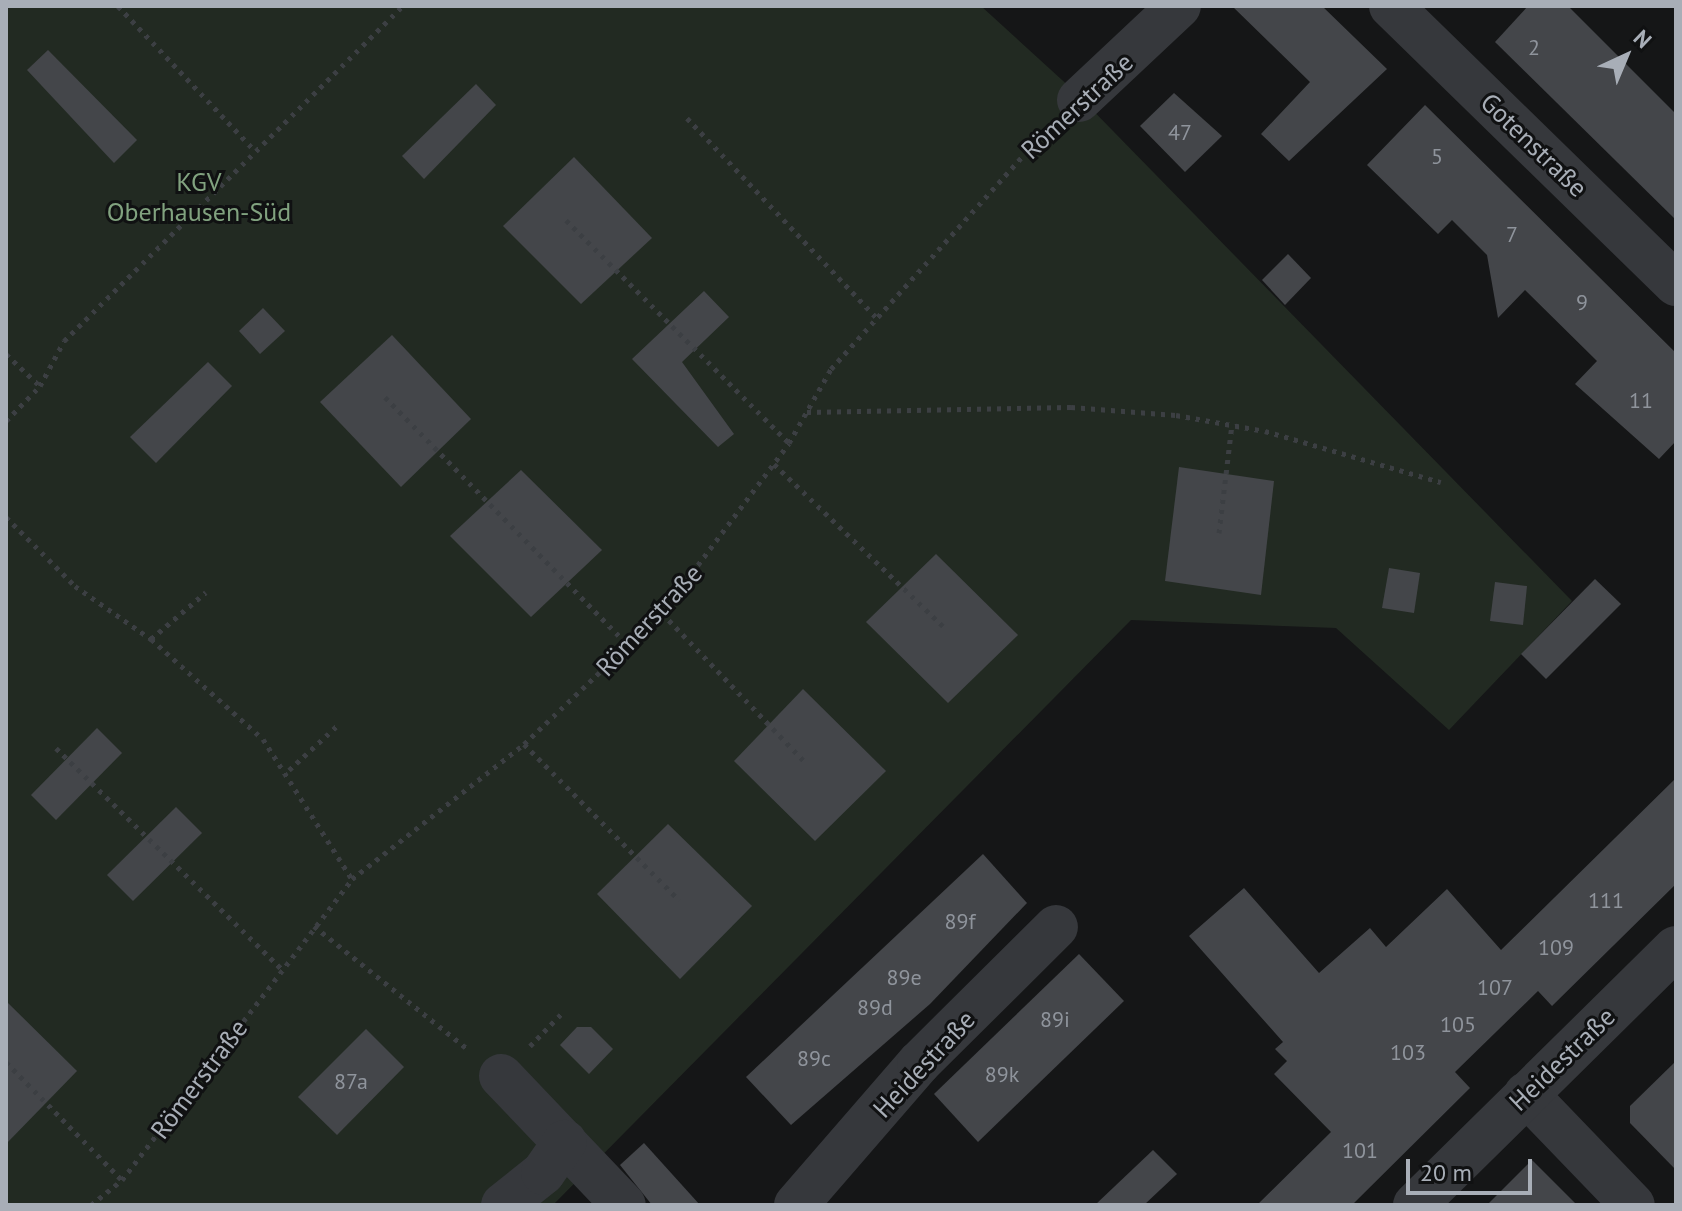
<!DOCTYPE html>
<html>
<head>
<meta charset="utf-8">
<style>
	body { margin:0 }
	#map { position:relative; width:1682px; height:1211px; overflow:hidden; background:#151617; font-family:"PT Sans",sans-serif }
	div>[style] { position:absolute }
	.green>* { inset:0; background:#222a22 }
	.building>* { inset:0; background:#44464a }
	.path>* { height:5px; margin-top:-2.5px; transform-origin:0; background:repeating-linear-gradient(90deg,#3c3f43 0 4px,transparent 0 10px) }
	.minor>* { height:44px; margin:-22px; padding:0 22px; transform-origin:22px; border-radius:22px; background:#36383c }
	span { translate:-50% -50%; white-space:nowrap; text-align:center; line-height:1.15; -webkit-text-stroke:6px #101112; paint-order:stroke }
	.number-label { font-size:22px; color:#8f949c }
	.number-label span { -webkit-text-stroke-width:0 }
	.street-label { font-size:26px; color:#a8aeb7 }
	.park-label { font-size:26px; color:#81a27f }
	.frame { position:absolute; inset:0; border:8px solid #a8aeb7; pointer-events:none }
	.north { position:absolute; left:1586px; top:16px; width:80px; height:80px; -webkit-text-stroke:6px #101112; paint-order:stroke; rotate:44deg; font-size:22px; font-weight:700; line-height:32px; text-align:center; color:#a8aeb7 }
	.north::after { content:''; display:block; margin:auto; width:28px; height:36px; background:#a8aeb7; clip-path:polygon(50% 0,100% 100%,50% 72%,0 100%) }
	.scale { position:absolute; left:1406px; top:1159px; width:126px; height:36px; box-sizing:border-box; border:4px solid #a8aeb7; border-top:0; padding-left:10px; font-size:24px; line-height:28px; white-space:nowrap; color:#a8aeb7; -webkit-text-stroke:6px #101112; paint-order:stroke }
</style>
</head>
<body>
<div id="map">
	<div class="green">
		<i style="clip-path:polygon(6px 6px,981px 6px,1073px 90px,1572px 601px,1449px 730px,1336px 628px,1131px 620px,553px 1205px,6px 1205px)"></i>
	</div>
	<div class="building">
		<i style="clip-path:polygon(1232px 6px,1322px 6px,1387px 69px,1289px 161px,1261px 134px,1310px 82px)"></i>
		<i style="clip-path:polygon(1528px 6px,1568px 6px,1676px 114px,1676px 220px,1495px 42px)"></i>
		<i style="clip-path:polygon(48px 50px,137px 140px,114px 163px,27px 70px)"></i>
		<i style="clip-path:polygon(476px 84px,496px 105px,424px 179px,402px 156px)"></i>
		<i style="clip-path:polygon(1174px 93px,1222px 136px,1185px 172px,1140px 126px)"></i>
		<i style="clip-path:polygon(1425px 105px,1676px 353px,1676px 441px,1659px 459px,1575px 384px,1597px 361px,1525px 290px,1498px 318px,1487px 255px,1452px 220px,1438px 234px,1367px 165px)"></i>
		<i style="clip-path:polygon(574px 157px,652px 238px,581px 304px,503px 226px)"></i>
		<i style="clip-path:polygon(1288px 254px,1311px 278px,1285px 305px,1262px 280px)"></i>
		<i style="clip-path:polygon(704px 291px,729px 317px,682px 362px,734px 434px,718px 447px,632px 359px)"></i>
		<i style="clip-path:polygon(263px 308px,285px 331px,260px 354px,239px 331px)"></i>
		<i style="clip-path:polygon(392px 335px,471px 419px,401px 487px,320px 402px)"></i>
		<i style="clip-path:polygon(208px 362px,232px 386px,156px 463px,130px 437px)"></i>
		<i style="clip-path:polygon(1179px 467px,1274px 481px,1261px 595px,1165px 581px)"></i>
		<i style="clip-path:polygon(521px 470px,602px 550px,531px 617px,450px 536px)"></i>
		<i style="clip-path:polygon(936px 554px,1018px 635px,948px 703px,866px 622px)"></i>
		<i style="clip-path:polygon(1389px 568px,1420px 573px,1414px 613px,1382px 608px)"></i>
		<i style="clip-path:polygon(1595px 579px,1621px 604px,1546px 679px,1521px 654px)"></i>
		<i style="clip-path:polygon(1495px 582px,1527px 586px,1523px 625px,1490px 621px)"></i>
		<i style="clip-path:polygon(803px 689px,886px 771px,815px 841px,734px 761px)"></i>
		<i style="clip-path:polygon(97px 728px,122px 753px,56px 820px,31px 795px)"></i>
		<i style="clip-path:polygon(1676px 778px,1676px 884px,1552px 1006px,1538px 991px,1496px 1032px,1455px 1072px,1470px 1088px,1352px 1205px,1257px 1205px,1331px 1132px,1274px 1074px,1287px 1061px,1275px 1049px,1283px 1042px,1189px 936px,1244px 888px,1319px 973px,1370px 928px,1386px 947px,1447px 889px,1501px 950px)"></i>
		<i style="clip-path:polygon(176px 807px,202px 833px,133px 901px,107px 875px)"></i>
		<i style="clip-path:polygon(668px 824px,752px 906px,680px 979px,597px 894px)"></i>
		<i style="clip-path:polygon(983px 854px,1027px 903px,930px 1004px,791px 1125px,746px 1077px)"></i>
		<i style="clip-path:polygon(1079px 954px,1124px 1001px,978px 1142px,934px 1094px)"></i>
		<i style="clip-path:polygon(6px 1001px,77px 1071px,6px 1144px)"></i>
		<i style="clip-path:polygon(577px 1027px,591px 1027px,613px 1049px,589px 1074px,560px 1045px)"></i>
		<i style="clip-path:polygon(366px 1029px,404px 1067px,337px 1135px,298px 1097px)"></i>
		<i style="clip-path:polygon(1676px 1061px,1676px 1170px,1630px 1123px,1630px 1106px)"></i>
		<i style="clip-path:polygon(644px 1143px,700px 1205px,652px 1205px,620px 1165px)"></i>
		<i style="clip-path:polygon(1153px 1150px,1177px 1174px,1144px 1205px,1095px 1205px)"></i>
		<i style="clip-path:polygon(1532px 1160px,1577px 1205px,1487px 1205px)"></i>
	</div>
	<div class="path">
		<i style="left:118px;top:6px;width:199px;rotate:46.6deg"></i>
		<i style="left:687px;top:118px;width:274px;rotate:46.5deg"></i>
		<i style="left:566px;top:220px;width:315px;rotate:45deg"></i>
		<i style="left:6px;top:354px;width:47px;rotate:43.3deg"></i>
		<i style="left:385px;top:397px;width:350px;rotate:45.6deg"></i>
		<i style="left:807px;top:412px;width:264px;rotate:-1.1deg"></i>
		<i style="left:1071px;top:407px;width:105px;rotate:4.4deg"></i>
		<i style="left:1176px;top:415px;width:90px;rotate:10.2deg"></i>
		<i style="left:1265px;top:431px;width:183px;rotate:16.2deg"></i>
		<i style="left:6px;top:421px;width:49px;rotate:-45.8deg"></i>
		<i style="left:40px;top:386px;width:51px;rotate:-61.9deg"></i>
		<i style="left:64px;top:341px;width:476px;rotate:-44.7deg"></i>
		<i style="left:774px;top:464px;width:234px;rotate:43.8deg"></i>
		<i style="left:6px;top:517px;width:98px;rotate:45deg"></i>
		<i style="left:75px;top:586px;width:93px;rotate:34.9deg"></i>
		<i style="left:151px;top:639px;width:150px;rotate:41.8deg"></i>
		<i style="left:263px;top:739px;width:166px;rotate:57.6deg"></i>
		<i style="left:1219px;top:533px;width:110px;rotate:-83.2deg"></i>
		<i style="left:662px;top:613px;width:209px;rotate:46.2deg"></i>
		<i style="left:151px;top:639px;width:72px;rotate:-40.5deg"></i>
		<i style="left:524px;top:744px;width:220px;rotate:45.2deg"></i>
		<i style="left:56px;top:748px;width:316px;rotate:44.4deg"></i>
		<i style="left:289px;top:770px;width:67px;rotate:-42.6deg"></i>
		<i style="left:314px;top:926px;width:198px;rotate:38.7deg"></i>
		<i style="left:530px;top:1046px;width:50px;rotate:-45.8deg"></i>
		<i style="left:6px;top:1062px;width:165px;rotate:45.5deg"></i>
		<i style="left:91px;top:1205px;width:40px;rotate:-39deg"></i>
		<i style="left:122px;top:1180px;width:379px;rotate:-52.6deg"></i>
		<i style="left:352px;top:879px;width:219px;rotate:-38.1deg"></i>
		<i style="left:524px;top:744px;width:190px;rotate:-43.5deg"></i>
		<i style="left:662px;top:613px;width:212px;rotate:-53.2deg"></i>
		<i style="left:789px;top:443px;width:85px;rotate:-60.4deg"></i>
		<i style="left:831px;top:369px;width:326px;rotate:-48deg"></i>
	</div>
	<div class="minor">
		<i style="left:1391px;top:6px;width:398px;rotate:44.3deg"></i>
		<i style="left:1079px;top:100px;width:137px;rotate:-43.2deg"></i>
		<i style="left:501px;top:1076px;width:178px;rotate:46.4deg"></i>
		<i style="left:1526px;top:1094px;width:154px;rotate:46.1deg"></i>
		<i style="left:503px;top:1205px;width:51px;rotate:-38.7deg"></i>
		<i style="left:543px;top:1173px;width:38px;rotate:-55deg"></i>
		<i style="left:796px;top:1205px;width:188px;rotate:-49.1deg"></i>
		<i style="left:919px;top:1063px;width:193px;rotate:-44.8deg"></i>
		<i style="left:1415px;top:1205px;width:366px;rotate:-44.6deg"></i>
	</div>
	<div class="number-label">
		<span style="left:1534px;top:48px">2</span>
		<span style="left:1180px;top:133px">47</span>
		<span style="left:1437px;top:157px">5</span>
		<span style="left:1512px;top:235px">7</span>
		<span style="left:1582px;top:303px">9</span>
		<span style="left:1641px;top:401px">11</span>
		<span style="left:1606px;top:901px">111</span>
		<span style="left:960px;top:922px">89f</span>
		<span style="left:1556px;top:948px">109</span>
		<span style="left:904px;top:978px">89e</span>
		<span style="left:1495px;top:988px">107</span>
		<span style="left:875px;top:1008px">89d</span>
		<span style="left:1055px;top:1020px">89i</span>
		<span style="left:1458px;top:1025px">105</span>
		<span style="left:1408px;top:1053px">103</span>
		<span style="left:814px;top:1059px">89c</span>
		<span style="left:1002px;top:1075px">89k</span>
		<span style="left:351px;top:1082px">87a</span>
		<span style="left:1360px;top:1151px">101</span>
	</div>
	<div class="street-label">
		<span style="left:1077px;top:106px;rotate:-43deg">Römerstraße</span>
		<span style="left:1534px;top:145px;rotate:44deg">Gotenstraße</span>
		<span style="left:649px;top:620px;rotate:-47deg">Römerstraße</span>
		<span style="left:1562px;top:1059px;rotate:-44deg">Heidestraße</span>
		<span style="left:924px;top:1064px;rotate:-47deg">Heidestraße</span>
		<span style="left:199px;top:1079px;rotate:-53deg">Römerstraße</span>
	</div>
	<div class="park-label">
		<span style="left:199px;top:197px">KGV<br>Oberhausen-Süd</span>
	</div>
	<div class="frame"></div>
	<div class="north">N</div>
	<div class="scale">20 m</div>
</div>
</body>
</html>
